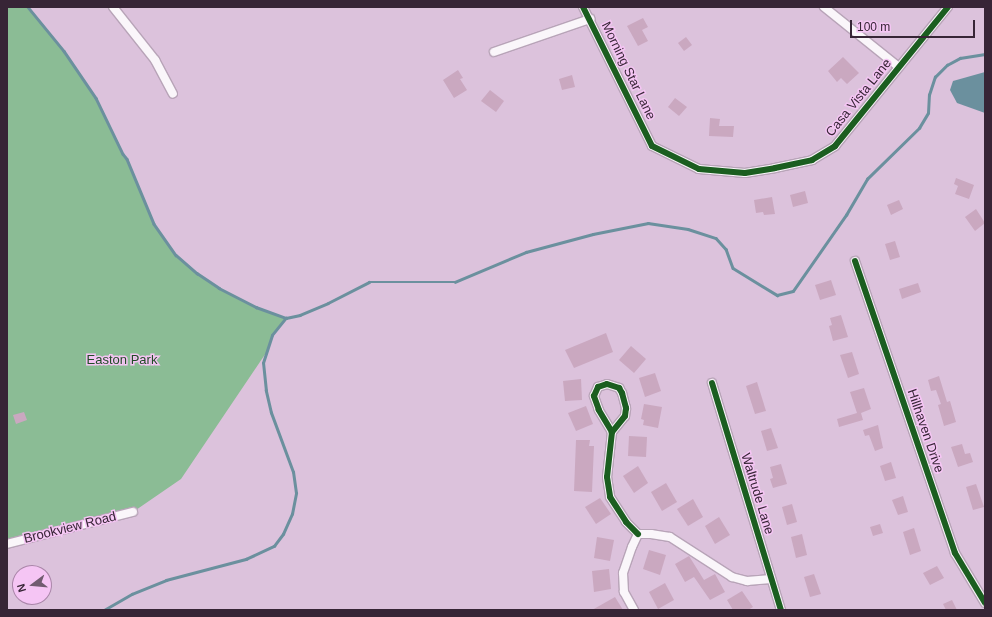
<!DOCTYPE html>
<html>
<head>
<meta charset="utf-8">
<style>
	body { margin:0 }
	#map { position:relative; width:992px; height:617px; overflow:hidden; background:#dcc2dc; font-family:Helvetica,sans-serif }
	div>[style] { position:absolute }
	.green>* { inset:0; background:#8bbc95 }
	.water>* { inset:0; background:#6b909e }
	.stream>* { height:2.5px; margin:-1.25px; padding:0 1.25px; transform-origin:1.25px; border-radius:1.25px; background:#6b909e }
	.building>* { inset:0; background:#caa8c0 }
	.roads { filter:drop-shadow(1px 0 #b8a4b8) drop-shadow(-1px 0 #b8a4b8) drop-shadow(0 1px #b8a4b8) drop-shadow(0 -1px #b8a4b8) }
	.minor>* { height:8px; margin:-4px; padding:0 4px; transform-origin:4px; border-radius:4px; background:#faf6fa }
	.cycleway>* { height:6px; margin:-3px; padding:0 3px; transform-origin:3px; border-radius:3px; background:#1b5e20 }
	span { translate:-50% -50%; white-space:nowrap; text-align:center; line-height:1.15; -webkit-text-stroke:3px #f5c5f4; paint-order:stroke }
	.street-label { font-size:13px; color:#372536 }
	.park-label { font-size:13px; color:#204b26 }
	.frame { position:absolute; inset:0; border:8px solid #372536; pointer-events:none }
	.north { position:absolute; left:12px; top:565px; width:40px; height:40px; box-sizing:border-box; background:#f5c5f4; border:1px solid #a985a8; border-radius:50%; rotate:254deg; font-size:11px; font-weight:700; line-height:16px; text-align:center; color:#372536 }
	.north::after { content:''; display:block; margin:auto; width:14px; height:18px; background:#715c70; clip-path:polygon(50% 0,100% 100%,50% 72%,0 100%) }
	.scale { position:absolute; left:850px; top:20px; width:125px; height:18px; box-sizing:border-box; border:2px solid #372536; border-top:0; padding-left:5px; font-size:12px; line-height:14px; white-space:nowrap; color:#372536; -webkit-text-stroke:3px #f5c5f4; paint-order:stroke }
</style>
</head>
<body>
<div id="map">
	<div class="green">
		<i style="clip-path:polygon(7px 7px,28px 7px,75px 66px,96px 98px,123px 154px,127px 159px,154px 224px,176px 255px,197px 273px,219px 288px,256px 307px,286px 318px,272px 335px,266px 353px,181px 479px,133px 512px,7px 544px)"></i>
	</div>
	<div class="water">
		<i style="clip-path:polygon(985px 72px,985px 113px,957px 103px,950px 90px,953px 81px)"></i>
	</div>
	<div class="stream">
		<i style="left:28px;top:7px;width:57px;rotate:50.7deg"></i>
		<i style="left:64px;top:51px;width:57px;rotate:55.8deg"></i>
		<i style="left:96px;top:98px;width:62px;rotate:64.3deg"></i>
		<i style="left:123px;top:154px;width:6px;rotate:51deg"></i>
		<i style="left:127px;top:159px;width:70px;rotate:67.4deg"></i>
		<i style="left:154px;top:224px;width:38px;rotate:55deg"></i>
		<i style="left:176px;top:255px;width:28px;rotate:41deg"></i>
		<i style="left:197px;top:273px;width:27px;rotate:34deg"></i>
		<i style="left:219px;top:288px;width:42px;rotate:27.2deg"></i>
		<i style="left:256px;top:307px;width:32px;rotate:20deg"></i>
		<i style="left:286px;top:318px;width:14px;rotate:-12deg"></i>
		<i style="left:300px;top:315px;width:30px;rotate:-23deg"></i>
		<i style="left:328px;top:303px;width:46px;rotate:-27.1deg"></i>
		<i style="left:369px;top:282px;width:86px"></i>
		<i style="left:455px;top:282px;width:77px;rotate:-22.9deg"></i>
		<i style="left:526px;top:252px;width:69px;rotate:-15deg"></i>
		<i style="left:593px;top:234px;width:56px;rotate:-11.3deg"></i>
		<i style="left:648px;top:223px;width:40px;rotate:8.5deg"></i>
		<i style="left:688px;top:229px;width:29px;rotate:18deg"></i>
		<i style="left:716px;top:238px;width:15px;rotate:48deg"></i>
		<i style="left:726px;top:249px;width:20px;rotate:70deg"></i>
		<i style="left:733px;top:268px;width:52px;rotate:31.5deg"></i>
		<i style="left:777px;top:295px;width:16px;rotate:-14deg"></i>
		<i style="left:793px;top:291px;width:93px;rotate:-55.1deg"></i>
		<i style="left:846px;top:215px;width:42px;rotate:-59.7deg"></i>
		<i style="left:867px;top:179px;width:73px;rotate:-44.4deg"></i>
		<i style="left:919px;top:128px;width:17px;rotate:-59deg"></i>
		<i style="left:928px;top:113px;width:18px;rotate:-87deg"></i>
		<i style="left:929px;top:95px;width:19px;rotate:-72deg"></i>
		<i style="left:935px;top:77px;width:17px;rotate:-45deg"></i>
		<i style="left:947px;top:65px;width:15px;rotate:-28deg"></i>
		<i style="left:960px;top:58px;width:25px;rotate:-9deg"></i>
		<i style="left:104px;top:610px;width:32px;rotate:-30deg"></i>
		<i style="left:132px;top:594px;width:37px;rotate:-22deg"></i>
		<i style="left:166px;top:580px;width:83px;rotate:-14.7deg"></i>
		<i style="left:246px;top:559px;width:31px;rotate:-25deg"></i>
		<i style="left:274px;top:546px;width:15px;rotate:-53deg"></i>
		<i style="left:283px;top:534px;width:22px;rotate:-66deg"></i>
		<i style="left:292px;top:514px;width:21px;rotate:-79deg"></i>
		<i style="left:296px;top:493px;width:21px;rotate:-98deg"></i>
		<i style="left:293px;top:472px;width:63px;rotate:-110.4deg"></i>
		<i style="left:271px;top:413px;width:23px;rotate:-103deg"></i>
		<i style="left:266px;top:391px;width:28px;rotate:-96deg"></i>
		<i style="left:263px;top:363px;width:29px;rotate:-72deg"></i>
		<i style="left:272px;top:335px;width:22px;rotate:-51deg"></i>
	</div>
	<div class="building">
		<i style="clip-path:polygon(643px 18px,648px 27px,642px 30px,648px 41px,638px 46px,627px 26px)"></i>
		<i style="clip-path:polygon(686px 37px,692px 45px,684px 51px,678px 43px)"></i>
		<i style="clip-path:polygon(843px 57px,859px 73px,847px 84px,841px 78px,837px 82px,828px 71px)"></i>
		<i style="clip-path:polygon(458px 70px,463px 78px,460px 79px,467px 90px,454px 98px,443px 80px)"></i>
		<i style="clip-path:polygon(572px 75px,575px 87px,562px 90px,559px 79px)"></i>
		<i style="clip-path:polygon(490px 90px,504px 101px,496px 112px,481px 101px)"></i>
		<i style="clip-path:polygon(675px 98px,687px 107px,679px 116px,668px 107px)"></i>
		<i style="clip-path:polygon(710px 118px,720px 119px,719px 126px,734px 126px,733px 137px,709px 136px)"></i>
		<i style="clip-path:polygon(956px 178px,974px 185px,969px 199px,955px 194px,958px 186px,954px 184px)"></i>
		<i style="clip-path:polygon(805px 191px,808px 203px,793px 207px,790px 195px)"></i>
		<i style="clip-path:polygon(772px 197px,775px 214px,764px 215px,763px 212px,756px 213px,754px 200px)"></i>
		<i style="clip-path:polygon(899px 200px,903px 209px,891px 215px,887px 205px)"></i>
		<i style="clip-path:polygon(976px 209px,985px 223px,975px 231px,965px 217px)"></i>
		<i style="clip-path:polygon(895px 241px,900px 257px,890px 260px,885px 244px)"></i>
		<i style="clip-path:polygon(831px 280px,836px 295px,820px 300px,815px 285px)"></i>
		<i style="clip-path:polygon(918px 283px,921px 292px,902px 299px,899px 289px)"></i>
		<i style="clip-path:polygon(841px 315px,848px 337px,833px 341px,829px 326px,832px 325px,830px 318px)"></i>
		<i style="clip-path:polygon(606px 333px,613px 352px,574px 368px,565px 350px)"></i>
		<i style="clip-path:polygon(631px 346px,646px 359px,634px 373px,619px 360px)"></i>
		<i style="clip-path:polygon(852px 352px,859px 374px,848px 378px,840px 355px)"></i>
		<i style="clip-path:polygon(655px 373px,661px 391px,645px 397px,639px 378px)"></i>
		<i style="clip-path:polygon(939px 376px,947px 402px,950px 401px,956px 422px,944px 426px,938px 405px,941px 404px,936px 390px,931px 391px,928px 380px)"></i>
		<i style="clip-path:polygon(581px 379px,582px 400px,565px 401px,563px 381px)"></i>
		<i style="clip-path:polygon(757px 382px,766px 411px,755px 414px,746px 386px)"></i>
		<i style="clip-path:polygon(864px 388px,871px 409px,861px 413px,863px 420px,839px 427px,837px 419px,857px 413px,850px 392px)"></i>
		<i style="clip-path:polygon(644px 404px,662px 407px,658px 428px,643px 425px,644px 420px,641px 419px)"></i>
		<i style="clip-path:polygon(586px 406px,593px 424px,576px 431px,568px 413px)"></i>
		<i style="clip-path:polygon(24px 412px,27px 420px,16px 424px,13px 415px)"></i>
		<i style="clip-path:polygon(878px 425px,883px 448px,875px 451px,869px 435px,865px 436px,863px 430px)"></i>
		<i style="clip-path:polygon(771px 428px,778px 448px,767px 451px,761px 431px)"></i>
		<i style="clip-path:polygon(629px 436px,647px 437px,646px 457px,628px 456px)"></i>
		<i style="clip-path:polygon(576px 440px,590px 440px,589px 446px,594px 446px,592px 492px,574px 491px)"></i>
		<i style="clip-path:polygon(962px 444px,965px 454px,970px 453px,973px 462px,958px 467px,951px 447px)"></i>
		<i style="clip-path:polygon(891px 462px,896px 478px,885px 481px,880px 466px)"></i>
		<i style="clip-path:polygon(781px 464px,787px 484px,773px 488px,770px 479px,773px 478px,770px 467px)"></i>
		<i style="clip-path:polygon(638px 466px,648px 483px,634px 493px,623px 476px)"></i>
		<i style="clip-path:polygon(666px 483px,677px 502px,662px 511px,651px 492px)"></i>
		<i style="clip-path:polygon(976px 484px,984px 507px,973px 510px,966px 487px)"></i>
		<i style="clip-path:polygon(903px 496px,908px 512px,898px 515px,892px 500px)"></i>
		<i style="clip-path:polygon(600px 498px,611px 514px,596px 524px,585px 507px)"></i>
		<i style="clip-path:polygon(693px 499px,703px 517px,688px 526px,677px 509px)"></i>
		<i style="clip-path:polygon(792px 504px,797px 522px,787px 525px,782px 507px)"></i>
		<i style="clip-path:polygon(719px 517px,730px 535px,715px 544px,705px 526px)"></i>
		<i style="clip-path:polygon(880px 524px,883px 533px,873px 536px,870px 527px)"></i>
		<i style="clip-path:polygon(914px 528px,921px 551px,910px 555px,903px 532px)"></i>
		<i style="clip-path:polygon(802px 534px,807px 555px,796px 558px,791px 537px)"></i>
		<i style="clip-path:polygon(597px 537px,614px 540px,610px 561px,594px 558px)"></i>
		<i style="clip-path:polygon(649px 550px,666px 555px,660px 575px,643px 569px)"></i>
		<i style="clip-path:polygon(689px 556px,704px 580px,715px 574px,725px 592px,710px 600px,694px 577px,685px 582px,675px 564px)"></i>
		<i style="clip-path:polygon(937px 566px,944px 578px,930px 585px,923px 573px)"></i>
		<i style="clip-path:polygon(609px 569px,611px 589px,594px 592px,592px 571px)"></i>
		<i style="clip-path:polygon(814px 574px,821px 594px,810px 597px,804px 577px)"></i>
		<i style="clip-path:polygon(665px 583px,674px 600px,658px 609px,649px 592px)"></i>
		<i style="clip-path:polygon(742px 591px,753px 607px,748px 610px,733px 610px,727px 600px)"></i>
		<i style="clip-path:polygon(615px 597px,623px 610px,592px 610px)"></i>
		<i style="clip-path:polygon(952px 600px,957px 610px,946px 610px,943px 604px)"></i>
	</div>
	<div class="roads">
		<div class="minor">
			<i style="left:113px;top:7px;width:68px;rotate:51.6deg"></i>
			<i style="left:155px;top:60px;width:38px;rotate:62deg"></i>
			<i style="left:583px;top:7px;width:155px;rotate:63.6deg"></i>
			<i style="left:652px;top:146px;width:52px;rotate:26.1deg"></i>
			<i style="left:699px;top:169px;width:46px;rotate:5deg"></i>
			<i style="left:745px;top:173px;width:30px;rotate:-9deg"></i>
			<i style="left:775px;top:168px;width:38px;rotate:-12deg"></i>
			<i style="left:812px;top:160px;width:27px;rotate:-31deg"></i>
			<i style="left:835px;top:146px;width:179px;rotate:-50.9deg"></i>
			<i style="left:824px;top:7px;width:96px;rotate:38.7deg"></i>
			<i style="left:494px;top:52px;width:102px;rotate:-19deg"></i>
			<i style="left:855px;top:261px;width:309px;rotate:71.1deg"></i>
			<i style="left:955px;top:553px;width:58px;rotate:59deg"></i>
			<i style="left:712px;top:383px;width:237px;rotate:73.1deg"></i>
			<i style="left:612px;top:432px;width:26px;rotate:-121deg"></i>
			<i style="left:599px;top:410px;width:15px;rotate:-110deg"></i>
			<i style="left:594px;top:396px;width:10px;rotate:-66deg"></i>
			<i style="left:598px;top:387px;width:9px;rotate:-18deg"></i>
			<i style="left:607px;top:384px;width:13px;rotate:18deg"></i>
			<i style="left:619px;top:388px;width:6px;rotate:59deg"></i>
			<i style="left:622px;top:393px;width:16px;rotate:75deg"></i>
			<i style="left:626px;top:408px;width:8px;rotate:97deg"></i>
			<i style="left:625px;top:416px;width:21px;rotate:129deg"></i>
			<i style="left:612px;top:432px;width:45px;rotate:96.3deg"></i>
			<i style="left:607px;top:477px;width:20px;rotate:81deg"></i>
			<i style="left:610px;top:497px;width:30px;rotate:57deg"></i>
			<i style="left:626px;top:522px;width:17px;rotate:45deg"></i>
			<i style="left:7px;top:544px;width:130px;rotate:-14.3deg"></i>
			<i style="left:634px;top:610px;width:21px;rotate:-119deg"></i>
			<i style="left:624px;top:592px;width:19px;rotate:-93deg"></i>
			<i style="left:623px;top:573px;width:28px;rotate:-71deg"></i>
			<i style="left:632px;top:547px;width:14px;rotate:-65deg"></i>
			<i style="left:638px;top:534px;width:13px"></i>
			<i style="left:651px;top:534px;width:19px;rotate:9deg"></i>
			<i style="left:670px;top:537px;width:74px;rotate:32.8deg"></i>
			<i style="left:732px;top:577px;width:16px;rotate:15deg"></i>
			<i style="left:747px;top:581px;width:24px;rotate:-5deg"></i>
		</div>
	</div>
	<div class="cycleway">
		<i style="left:583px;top:7px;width:155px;rotate:63.6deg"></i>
		<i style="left:652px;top:146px;width:52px;rotate:26.1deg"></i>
		<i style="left:699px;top:169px;width:46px;rotate:5deg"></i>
		<i style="left:745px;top:173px;width:30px;rotate:-9deg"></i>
		<i style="left:775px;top:168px;width:38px;rotate:-12deg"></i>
		<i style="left:812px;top:160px;width:27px;rotate:-31deg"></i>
		<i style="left:835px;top:146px;width:179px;rotate:-50.9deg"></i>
		<i style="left:855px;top:261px;width:309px;rotate:71.1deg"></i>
		<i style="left:955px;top:553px;width:58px;rotate:59deg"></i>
		<i style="left:712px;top:383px;width:237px;rotate:73.1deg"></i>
		<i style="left:612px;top:432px;width:26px;rotate:-121deg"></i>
		<i style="left:599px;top:410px;width:15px;rotate:-110deg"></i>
		<i style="left:594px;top:396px;width:10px;rotate:-66deg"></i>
		<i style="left:598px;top:387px;width:9px;rotate:-18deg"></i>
		<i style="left:607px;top:384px;width:13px;rotate:18deg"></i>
		<i style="left:619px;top:388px;width:6px;rotate:59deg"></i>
		<i style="left:622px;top:393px;width:16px;rotate:75deg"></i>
		<i style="left:626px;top:408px;width:8px;rotate:97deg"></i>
		<i style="left:625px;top:416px;width:21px;rotate:129deg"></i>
		<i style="left:612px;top:432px;width:45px;rotate:96.3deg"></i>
		<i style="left:607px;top:477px;width:20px;rotate:81deg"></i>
		<i style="left:610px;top:497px;width:30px;rotate:57deg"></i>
		<i style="left:626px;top:522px;width:17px;rotate:45deg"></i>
	</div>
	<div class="street-label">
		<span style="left:628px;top:71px;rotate:64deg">Morning Star Lane</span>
		<span style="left:859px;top:98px;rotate:-51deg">Casa Vista Lane</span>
		<span style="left:925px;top:431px;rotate:71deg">Hillhaven Drive</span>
		<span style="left:757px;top:494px;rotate:73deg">Waltrude Lane</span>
		<span style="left:70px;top:528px;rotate:-14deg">Brookview Road</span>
	</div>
	<div class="park-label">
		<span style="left:122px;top:360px">Easton Park</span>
	</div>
	<div class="frame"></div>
	<div class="north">N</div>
	<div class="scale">100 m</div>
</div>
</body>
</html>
